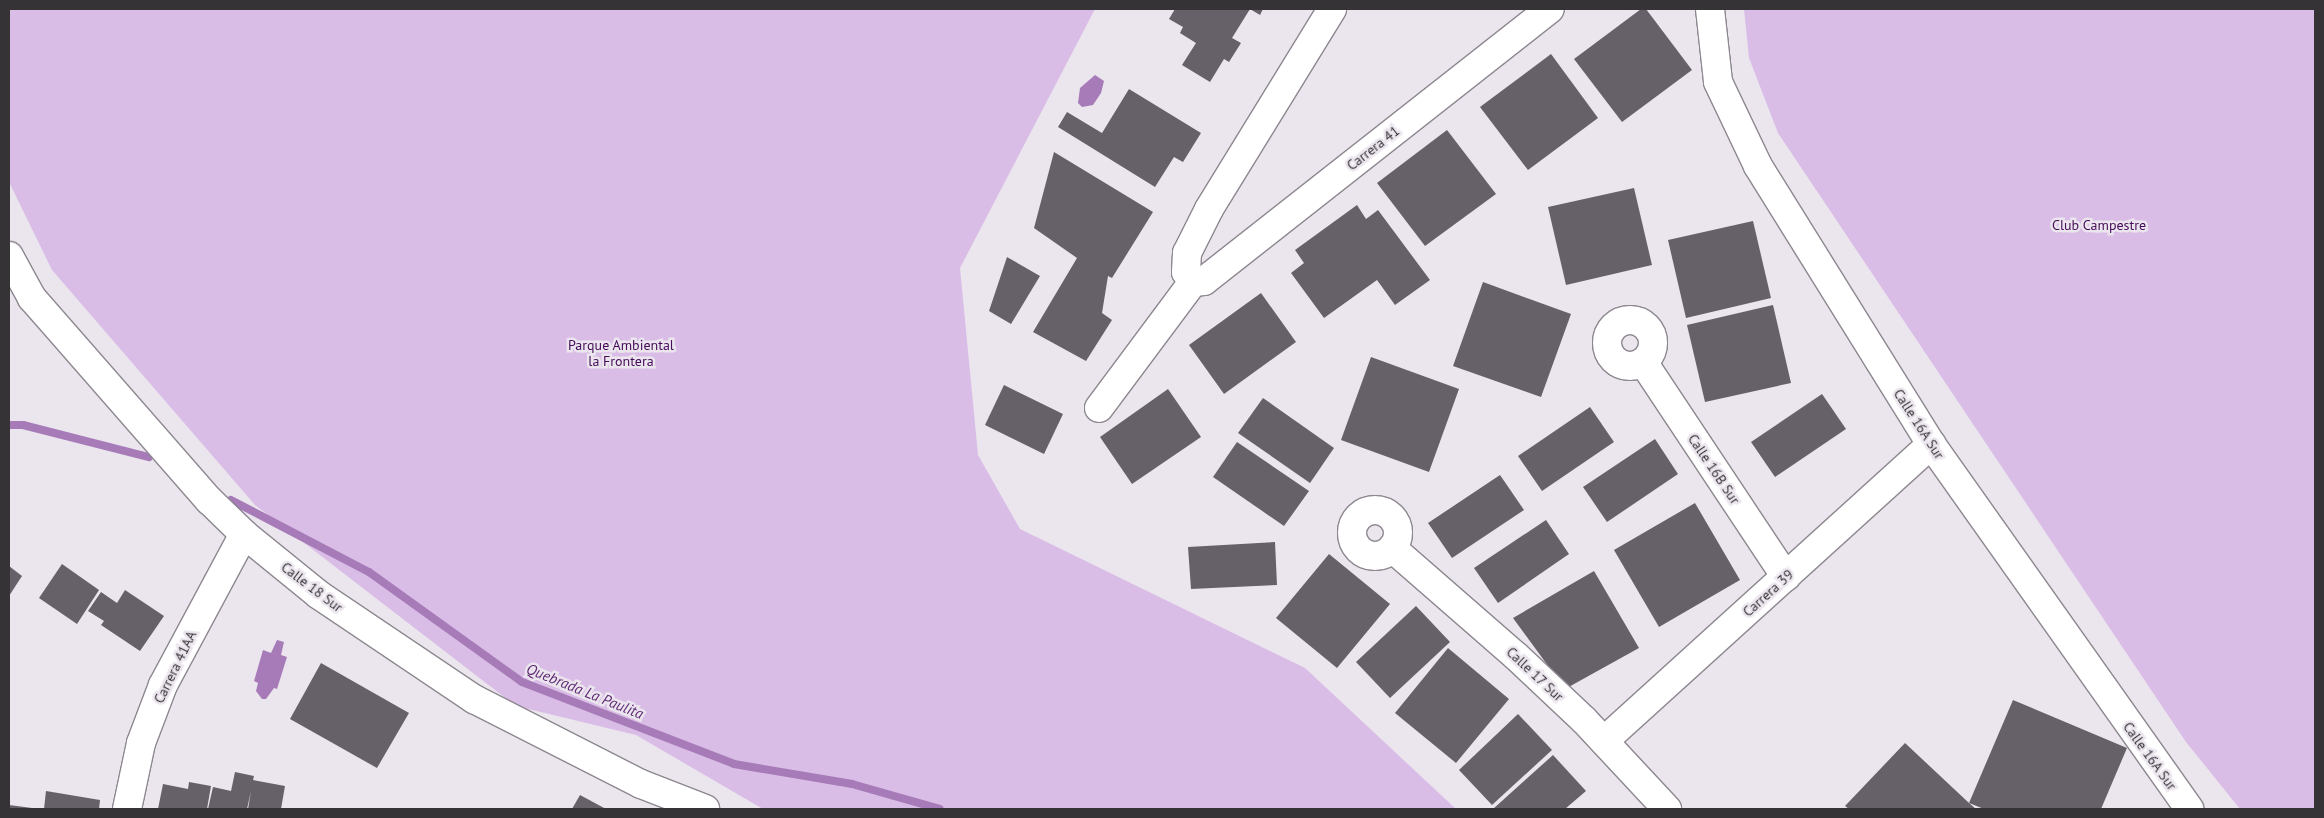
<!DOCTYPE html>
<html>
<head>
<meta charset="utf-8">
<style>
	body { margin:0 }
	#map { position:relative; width:2324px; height:818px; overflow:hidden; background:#ebe5ee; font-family:"PT Sans",sans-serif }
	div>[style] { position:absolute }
	.green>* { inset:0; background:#d9bde6 }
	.water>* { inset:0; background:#a67bb8 }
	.stream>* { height:8px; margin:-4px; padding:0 4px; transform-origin:4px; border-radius:4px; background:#a67bb8 }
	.building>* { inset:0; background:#666169 }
	.roads { filter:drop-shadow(1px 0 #8d8790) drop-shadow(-1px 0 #8d8790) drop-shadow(0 1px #8d8790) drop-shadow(0 -1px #8d8790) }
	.minor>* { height:28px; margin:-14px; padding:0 14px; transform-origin:14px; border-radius:14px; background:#fff }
	.minor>.ring { margin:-14px; padding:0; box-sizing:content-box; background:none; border:28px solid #fff; border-radius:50% }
	span { translate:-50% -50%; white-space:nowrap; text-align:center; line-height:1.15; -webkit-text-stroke:5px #ebe5ee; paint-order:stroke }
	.street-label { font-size:14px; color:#363337 }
	.park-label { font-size:14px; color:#460c59 }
	.water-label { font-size:15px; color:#602a75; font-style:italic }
	.frame { position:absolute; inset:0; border:10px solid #363337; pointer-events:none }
</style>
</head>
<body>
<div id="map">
	<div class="green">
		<i style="clip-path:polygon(9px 9px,1095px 9px,960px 268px,978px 455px,1020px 529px,1305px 668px,1456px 809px,763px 809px,636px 735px,516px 706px,255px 505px,52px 270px,9px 182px)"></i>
		<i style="clip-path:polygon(1744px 9px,2315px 9px,2315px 809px,2240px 809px,2186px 742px,1778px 133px,1749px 58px)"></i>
	</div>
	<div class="water">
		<i style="clip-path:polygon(1095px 75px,1104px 81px,1101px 93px,1093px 105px,1082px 107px,1078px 103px,1080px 88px)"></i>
		<i style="clip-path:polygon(277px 640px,284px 642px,281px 655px,287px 657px,277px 689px,274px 688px,266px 699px,262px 699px,256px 691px,258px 683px,254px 681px,263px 650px,271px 653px)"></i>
	</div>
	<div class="stream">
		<i style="left:9px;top:425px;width:14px"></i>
		<i style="left:23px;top:425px;width:130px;rotate:14.3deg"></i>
		<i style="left:231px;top:500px;width:156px;rotate:27.6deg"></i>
		<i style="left:369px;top:572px;width:188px;rotate:35.7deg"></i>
		<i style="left:522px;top:682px;width:227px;rotate:21.1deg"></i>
		<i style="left:734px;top:764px;width:120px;rotate:9.6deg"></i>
		<i style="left:852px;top:784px;width:91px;rotate:15.9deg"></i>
	</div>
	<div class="building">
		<i style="clip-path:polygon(1175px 9px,1263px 9px,1260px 15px,1250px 9px,1232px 38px,1241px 43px,1229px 62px,1224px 59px,1210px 82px,1182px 65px,1196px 43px,1180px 33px,1183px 27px,1169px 19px)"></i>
		<i style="clip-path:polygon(1641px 9px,1646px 9px,1692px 70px,1622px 122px,1574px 59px)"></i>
		<i style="clip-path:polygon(1551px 54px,1598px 118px,1528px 170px,1480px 107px)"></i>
		<i style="clip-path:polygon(1129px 89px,1201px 133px,1183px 162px,1174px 157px,1155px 187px,1058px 127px,1067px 112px,1102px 133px)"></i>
		<i style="clip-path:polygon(1447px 130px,1496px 194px,1425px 246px,1377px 183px)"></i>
		<i style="clip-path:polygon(1054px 152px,1153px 212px,1112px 278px,1108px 276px,1102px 313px,1112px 320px,1086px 361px,1033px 332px,1077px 258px,1034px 228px)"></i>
		<i style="clip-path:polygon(1634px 188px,1652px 265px,1566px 285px,1548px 207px)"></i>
		<i style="clip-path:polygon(1357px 205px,1366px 219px,1378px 210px,1430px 280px,1395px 305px,1377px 280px,1324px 318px,1291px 273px,1304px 263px,1295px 250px)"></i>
		<i style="clip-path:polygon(1753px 221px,1771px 298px,1686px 318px,1668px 240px)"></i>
		<i style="clip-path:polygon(1007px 257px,1040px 276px,1011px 324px,989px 311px)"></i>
		<i style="clip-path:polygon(1483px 282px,1571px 314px,1541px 397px,1453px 366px)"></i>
		<i style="clip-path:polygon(1261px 293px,1296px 342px,1224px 394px,1189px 345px)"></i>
		<i style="clip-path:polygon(1773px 305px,1791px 383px,1705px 402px,1687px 325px)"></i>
		<i style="clip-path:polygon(1371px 357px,1459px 389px,1429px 472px,1341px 440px)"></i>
		<i style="clip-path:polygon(1004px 385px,1063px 414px,1044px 454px,985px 425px)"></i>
		<i style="clip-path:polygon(1168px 389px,1201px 437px,1132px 484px,1100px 437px)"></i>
		<i style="clip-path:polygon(1822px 394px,1846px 429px,1775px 477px,1751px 442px)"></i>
		<i style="clip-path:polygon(1263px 398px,1334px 448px,1310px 483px,1238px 433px)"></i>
		<i style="clip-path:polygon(1590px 407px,1614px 442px,1542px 491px,1518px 456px)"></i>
		<i style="clip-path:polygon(1655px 439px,1678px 474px,1607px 522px,1583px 487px)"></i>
		<i style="clip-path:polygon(1237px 442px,1309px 491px,1284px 526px,1213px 477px)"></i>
		<i style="clip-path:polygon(1500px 475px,1524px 510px,1452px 558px,1428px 523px)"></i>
		<i style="clip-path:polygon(1695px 503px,1740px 580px,1659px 627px,1614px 550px)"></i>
		<i style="clip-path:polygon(1546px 520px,1569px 554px,1498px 603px,1474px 568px)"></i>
		<i style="clip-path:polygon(1275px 542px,1277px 585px,1191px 589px,1188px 547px)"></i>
		<i style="clip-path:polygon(1329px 554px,1390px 604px,1337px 668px,1276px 618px)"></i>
		<i style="clip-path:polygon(62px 564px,99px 590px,77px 624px,39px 598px)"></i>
		<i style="clip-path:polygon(9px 566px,22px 576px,9px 596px)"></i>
		<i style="clip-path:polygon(1594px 571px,1639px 648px,1565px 689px,1513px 618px)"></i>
		<i style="clip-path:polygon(125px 590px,164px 616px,140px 651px,101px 625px,104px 621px,88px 611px,101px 592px,117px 603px)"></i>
		<i style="clip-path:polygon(1416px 606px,1450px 642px,1390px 698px,1356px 662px)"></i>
		<i style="clip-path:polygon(1448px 648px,1509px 699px,1456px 763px,1395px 713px)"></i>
		<i style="clip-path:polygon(321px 663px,409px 713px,377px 768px,290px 719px)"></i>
		<i style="clip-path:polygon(2013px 700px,2127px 748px,2101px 809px,1984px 809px,1969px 803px,1976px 809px,1849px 809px,1845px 806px,1905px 743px,1969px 803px)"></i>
		<i style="clip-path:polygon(1518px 714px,1552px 750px,1492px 805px,1459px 770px)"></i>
		<i style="clip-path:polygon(1553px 755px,1586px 791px,1565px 809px,1493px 809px)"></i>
		<i style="clip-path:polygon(235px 772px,254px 776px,253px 780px,285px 786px,281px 809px,248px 809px,251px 791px,247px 809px,208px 809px,213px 787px,231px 791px)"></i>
		<i style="clip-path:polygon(189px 782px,211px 786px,207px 809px,158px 809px,163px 784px,188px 789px)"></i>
		<i style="clip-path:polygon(46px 791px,100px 800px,99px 809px,44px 809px)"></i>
		<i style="clip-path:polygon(580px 795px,606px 809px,572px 809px)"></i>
		<i style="clip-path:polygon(9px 805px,32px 808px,32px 809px,9px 809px)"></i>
	</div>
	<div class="roads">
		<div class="minor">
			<i style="left:1710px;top:9px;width:73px;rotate:83.7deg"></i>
			<i style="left:1718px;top:82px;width:93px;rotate:64.5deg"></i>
			<i style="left:1758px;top:166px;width:327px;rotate:58.1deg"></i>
			<i style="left:1931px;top:444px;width:447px;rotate:54.7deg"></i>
			<i style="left:9px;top:256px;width:48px;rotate:61.3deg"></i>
			<i style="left:32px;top:298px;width:269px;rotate:48.8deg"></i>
			<i style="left:209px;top:500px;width:49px;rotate:44.2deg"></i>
			<i style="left:244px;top:534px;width:97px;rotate:39.1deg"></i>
			<i style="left:319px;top:595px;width:187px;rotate:33.9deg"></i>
			<i style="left:474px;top:699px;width:187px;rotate:27deg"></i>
			<i style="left:641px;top:784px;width:69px;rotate:21.3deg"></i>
			<i style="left:1193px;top:282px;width:12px;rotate:-125deg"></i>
			<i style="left:1186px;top:272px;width:19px;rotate:-87deg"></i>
			<i style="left:1187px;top:253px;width:49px;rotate:-63.4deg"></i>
			<i style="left:1209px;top:209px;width:235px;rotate:-58.4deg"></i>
			<i class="ring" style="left:1607px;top:320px;width:18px;height:18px"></i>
			<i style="left:1643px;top:362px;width:258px;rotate:56.4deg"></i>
			<i style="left:1099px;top:408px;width:157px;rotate:-53.3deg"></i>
			<i style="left:1193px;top:282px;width:11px;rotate:-5deg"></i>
			<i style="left:1204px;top:281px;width:440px;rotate:-38.2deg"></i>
			<i class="ring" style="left:1352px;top:510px;width:18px;height:18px"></i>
			<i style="left:1392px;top:548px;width:164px;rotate:41.1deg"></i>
			<i style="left:1516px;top:656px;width:93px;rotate:43.3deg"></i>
			<i style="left:1584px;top:720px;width:122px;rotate:47deg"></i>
			<i style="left:1604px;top:741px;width:442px;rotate:-42.2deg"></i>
			<i style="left:127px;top:809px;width:67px;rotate:-78deg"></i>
			<i style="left:141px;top:743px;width:62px;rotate:-69.2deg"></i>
			<i style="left:163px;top:685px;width:171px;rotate:-61.8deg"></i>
		</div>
	</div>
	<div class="street-label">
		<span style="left:1373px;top:148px;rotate:-38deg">Carrera 41</span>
		<span style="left:1919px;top:424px;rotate:57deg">Calle 16A Sur</span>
		<span style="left:1714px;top:469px;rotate:56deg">Calle 16B Sur</span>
		<span style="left:312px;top:587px;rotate:37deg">Calle 18 Sur</span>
		<span style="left:1768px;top:593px;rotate:-42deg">Carrera 39</span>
		<span style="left:175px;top:667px;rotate:-64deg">Carrera 41AA</span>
		<span style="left:1535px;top:674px;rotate:43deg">Calle 17 Sur</span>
		<span style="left:2150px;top:756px;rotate:54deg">Calle 16A Sur</span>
	</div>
	<div class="park-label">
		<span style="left:2099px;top:225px">Club Campestre</span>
		<span style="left:621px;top:353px">Parque Ambiental<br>la Frontera</span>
	</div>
	<div class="water-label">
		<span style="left:585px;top:691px;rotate:22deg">Quebrada La Paulita</span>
	</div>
	<div class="frame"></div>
</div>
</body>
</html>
